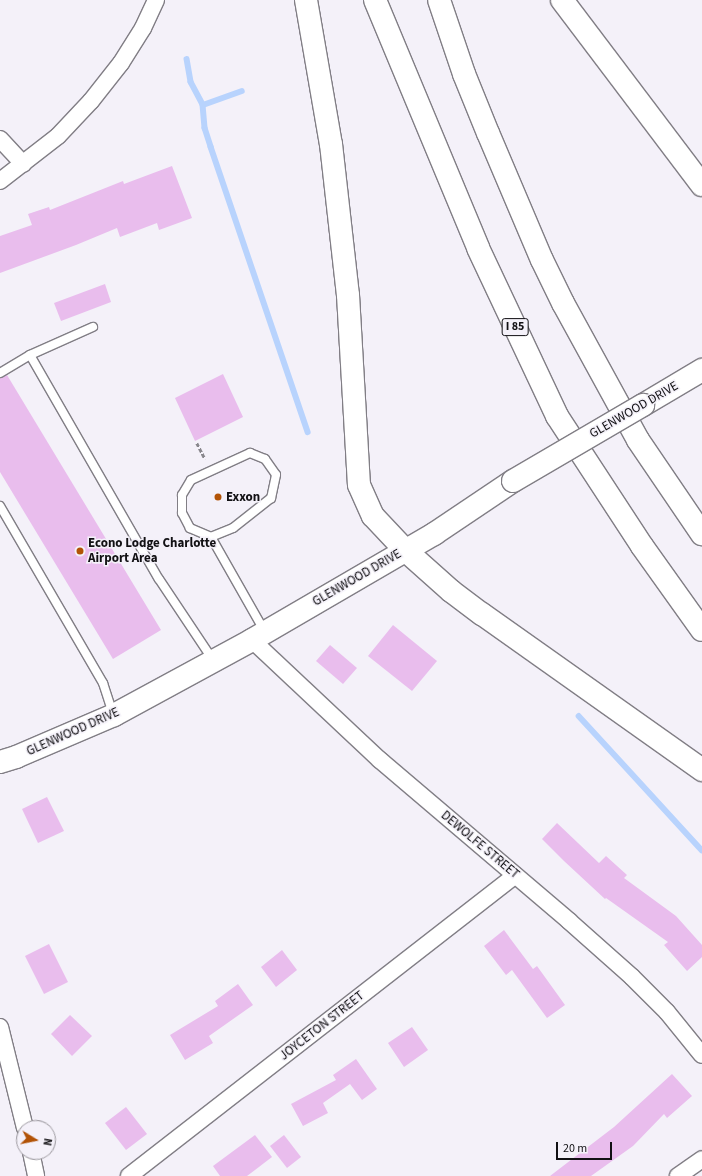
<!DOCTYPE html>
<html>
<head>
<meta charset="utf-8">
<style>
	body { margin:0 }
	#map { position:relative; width:702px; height:1176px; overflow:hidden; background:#f4f1f9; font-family:"Source Sans 3",sans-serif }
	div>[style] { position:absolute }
	.stream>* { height:5.5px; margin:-2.75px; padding:0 2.75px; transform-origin:2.75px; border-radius:2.75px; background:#b8d3fd }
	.building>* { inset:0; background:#e9bded }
	.path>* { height:2.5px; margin-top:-1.25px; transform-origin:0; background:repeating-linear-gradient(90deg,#89878d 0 4px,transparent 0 6px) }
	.roads { filter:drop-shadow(1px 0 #817e85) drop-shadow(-1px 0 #817e85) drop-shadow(0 1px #817e85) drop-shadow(0 -1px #817e85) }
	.lane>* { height:8px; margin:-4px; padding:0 4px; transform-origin:4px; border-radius:4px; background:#fff }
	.street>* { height:16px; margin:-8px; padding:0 8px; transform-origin:8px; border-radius:8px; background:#fff }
	.secondary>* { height:22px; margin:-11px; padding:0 11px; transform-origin:11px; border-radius:11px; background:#fff }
	.highway>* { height:22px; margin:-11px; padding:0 11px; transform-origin:11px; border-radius:11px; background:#fff }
	.bridges { filter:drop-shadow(1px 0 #817e85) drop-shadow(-1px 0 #817e85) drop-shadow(0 1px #817e85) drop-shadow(0 -1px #817e85) }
	.secondary-bridge>* { height:22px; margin:-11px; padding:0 11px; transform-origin:11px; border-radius:11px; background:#fff }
	.dots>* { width:11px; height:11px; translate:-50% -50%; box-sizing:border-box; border:2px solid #f4f1f9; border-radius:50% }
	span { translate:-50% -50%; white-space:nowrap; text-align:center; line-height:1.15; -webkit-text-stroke:3px #f4f1f9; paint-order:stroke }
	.shield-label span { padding:1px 3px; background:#f4f1f9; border:1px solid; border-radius:3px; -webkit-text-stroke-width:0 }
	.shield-label { font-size:12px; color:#121114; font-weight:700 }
	.street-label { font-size:13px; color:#121114 }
	.poi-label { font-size:13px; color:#121114; font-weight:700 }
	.left { translate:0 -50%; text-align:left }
	.north { position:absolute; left:16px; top:1120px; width:40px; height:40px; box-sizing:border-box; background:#f4f1f9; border:1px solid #9a979d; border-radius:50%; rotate:100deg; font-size:11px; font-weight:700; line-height:16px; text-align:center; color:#121114 }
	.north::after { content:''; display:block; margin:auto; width:14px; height:18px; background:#b25306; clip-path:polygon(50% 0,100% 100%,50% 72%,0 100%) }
	.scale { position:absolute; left:556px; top:1142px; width:56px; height:18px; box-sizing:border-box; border:2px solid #121114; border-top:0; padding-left:5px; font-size:12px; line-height:14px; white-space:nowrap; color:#121114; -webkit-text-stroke:3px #f4f1f9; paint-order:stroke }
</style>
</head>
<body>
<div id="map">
	<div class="stream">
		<i style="left:187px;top:59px;width:23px;rotate:80deg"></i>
		<i style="left:191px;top:82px;width:26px;rotate:62deg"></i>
		<i style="left:203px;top:105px;width:23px;rotate:85deg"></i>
		<i style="left:205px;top:128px;width:20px;rotate:72deg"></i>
		<i style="left:211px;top:147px;width:301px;rotate:71.2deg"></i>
		<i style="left:203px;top:105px;width:41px;rotate:-19.7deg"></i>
		<i style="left:579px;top:716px;width:182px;rotate:47.5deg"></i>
	</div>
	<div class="building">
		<i style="clip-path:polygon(172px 166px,192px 218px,159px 230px,157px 223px,120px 237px,117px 228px,76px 245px,0 273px,0 236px,32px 225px,28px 214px,49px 207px,50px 210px,123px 181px,124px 184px)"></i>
		<i style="clip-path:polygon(105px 284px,111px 302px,61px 321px,54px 303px)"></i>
		<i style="clip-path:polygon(223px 374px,243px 417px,195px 441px,175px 398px)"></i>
		<i style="clip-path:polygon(7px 375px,161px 630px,113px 659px,0 472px,0 378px)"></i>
		<i style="clip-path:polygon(393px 625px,437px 661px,412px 691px,368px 656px)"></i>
		<i style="clip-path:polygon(330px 645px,357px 668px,343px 684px,316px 661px)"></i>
		<i style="clip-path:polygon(47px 797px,64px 831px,38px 843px,22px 809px)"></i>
		<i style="clip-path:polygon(557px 823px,599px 863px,606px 856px,627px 875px,624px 878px,676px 916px,702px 945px,702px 957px,687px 971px,664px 945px,668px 942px,606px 898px,605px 899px,564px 861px,542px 839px)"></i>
		<i style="clip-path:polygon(504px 930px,533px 969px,537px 966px,565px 1005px,547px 1018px,512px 970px,506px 975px,484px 946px)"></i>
		<i style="clip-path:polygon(49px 944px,68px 982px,44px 994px,25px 956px)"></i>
		<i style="clip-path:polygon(282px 950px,297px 970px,276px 987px,261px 967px)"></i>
		<i style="clip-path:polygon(238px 984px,253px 1005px,209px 1036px,213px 1043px,185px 1060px,170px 1035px,218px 1006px,215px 1001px)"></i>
		<i style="clip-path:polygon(70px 1015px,92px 1036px,72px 1056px,51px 1034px)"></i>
		<i style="clip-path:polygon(412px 1027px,428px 1050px,404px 1067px,388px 1043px)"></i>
		<i style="clip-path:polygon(356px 1059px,377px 1089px,362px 1100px,350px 1084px,323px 1103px,328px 1113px,303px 1126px,291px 1104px,336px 1080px,333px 1075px)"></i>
		<i style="clip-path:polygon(672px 1074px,692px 1096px,667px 1118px,664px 1114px,633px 1146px,591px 1176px,550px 1176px,614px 1127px)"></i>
		<i style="clip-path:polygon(126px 1107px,147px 1134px,126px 1150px,105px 1123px)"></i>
		<i style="clip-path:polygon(255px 1135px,272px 1157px,247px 1176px,220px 1176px,213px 1166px)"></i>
		<i style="clip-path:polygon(284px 1135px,301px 1157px,287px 1168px,270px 1146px)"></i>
	</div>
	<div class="path">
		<i style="left:197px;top:443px;width:18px;rotate:63deg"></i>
	</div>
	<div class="roads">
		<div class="lane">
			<i style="left:30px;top:355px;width:69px;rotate:-24deg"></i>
			<i style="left:0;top:373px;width:35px;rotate:-31deg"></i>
			<i style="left:30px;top:355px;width:258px;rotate:60.1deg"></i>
			<i style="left:159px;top:579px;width:97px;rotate:56.3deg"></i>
			<i style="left:0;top:506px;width:205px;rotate:59.8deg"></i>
			<i style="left:103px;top:683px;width:33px;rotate:72deg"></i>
			<i style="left:211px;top:537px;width:23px;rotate:-157deg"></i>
			<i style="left:190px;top:528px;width:17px;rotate:-118deg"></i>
			<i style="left:182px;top:513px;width:18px;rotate:-90deg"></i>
			<i style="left:182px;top:495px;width:17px;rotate:-59deg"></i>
			<i style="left:191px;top:480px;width:65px;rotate:-24.6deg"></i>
			<i style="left:250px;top:453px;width:16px;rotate:22deg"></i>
			<i style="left:265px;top:459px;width:19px;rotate:55deg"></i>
			<i style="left:276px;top:475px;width:24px;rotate:102deg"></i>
			<i style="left:271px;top:498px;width:48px;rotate:141.7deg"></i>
			<i style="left:233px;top:528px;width:24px;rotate:158deg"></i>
			<i style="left:211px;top:537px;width:109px;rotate:60.4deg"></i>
		</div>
		<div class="street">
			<i style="left:0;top:139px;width:34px;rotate:47deg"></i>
			<i style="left:0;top:181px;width:73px;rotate:-37.8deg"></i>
			<i style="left:58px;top:136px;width:48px;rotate:-46.7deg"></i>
			<i style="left:91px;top:101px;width:48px;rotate:-51.7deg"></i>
			<i style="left:121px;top:63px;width:41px;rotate:-57.8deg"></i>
			<i style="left:143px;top:28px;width:31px;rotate:-65deg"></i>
			<i style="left:252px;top:640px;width:175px;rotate:43.2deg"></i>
			<i style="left:380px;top:760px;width:248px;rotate:40.4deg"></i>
			<i style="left:569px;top:921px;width:84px;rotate:41.6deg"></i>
			<i style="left:632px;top:977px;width:49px;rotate:45deg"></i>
			<i style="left:667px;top:1012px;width:55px;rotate:50.9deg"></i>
			<i style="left:0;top:1027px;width:104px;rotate:76.1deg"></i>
			<i style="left:31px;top:1152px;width:25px;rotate:78deg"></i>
			<i style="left:129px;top:1176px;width:489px;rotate:-37.9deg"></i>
			<i style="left:678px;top:1176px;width:29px;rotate:-35deg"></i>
		</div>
		<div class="secondary">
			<i style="left:643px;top:405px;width:69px;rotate:-30.7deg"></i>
			<i style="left:0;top:762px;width:17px;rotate:-17deg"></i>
			<i style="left:16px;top:757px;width:107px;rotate:-23.2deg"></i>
			<i style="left:114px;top:715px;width:157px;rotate:-28.5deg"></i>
			<i style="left:252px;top:640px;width:211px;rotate:-30.2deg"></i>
			<i style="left:434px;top:534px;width:95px;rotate:-33.9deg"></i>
		</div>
		<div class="highway">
			<i style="left:306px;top:0;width:146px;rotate:80.2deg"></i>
			<i style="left:331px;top:144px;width:152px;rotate:83.6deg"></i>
			<i style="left:348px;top:295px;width:190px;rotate:86.7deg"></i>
			<i style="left:359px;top:485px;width:34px;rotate:66deg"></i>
			<i style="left:373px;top:516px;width:47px;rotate:46.7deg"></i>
			<i style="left:405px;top:550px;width:62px;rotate:41.7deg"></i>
			<i style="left:451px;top:591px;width:39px;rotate:37deg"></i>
			<i style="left:482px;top:614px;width:270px;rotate:35.3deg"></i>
			<i style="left:375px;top:0;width:269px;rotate:67.4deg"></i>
			<i style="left:478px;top:248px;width:186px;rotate:64.8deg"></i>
			<i style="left:557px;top:416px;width:155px;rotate:56.8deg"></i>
			<i style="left:642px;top:546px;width:103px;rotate:54.5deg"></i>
			<i style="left:439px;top:0;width:78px;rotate:71.3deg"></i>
			<i style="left:464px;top:74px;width:64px;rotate:67.9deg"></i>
			<i style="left:488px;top:133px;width:138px;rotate:67deg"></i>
			<i style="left:542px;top:260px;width:48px;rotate:64deg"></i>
			<i style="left:563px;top:303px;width:156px;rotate:61.3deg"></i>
			<i style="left:638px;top:440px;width:114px;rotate:55.8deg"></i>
			<i style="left:562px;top:0;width:232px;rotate:52.9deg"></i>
		</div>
	</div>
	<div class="bridges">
		<div class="secondary-bridge">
			<i style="left:513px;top:481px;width:151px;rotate:-30.3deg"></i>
		</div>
	</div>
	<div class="dots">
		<i style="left:218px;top:497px;background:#b25306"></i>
		<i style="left:80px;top:551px;background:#b25306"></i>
	</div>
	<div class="shield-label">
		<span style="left:515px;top:327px">I 85</span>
	</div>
	<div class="street-label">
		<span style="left:634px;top:410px;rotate:-30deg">GLENWOOD DRIVE</span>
		<span style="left:357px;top:578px;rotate:-30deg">GLENWOOD DRIVE</span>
		<span style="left:73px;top:732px;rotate:-24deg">GLENWOOD DRIVE</span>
		<span style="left:480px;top:845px;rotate:40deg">DEWOLFE STREET</span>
		<span style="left:322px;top:1026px;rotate:-38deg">JOYCETON STREET</span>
	</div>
	<div class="poi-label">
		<span class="left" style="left:226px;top:497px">Exxon</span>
		<span class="left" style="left:88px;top:551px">Econo Lodge Charlotte<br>Airport Area</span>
	</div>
	<div class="north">N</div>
	<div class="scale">20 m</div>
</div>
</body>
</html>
